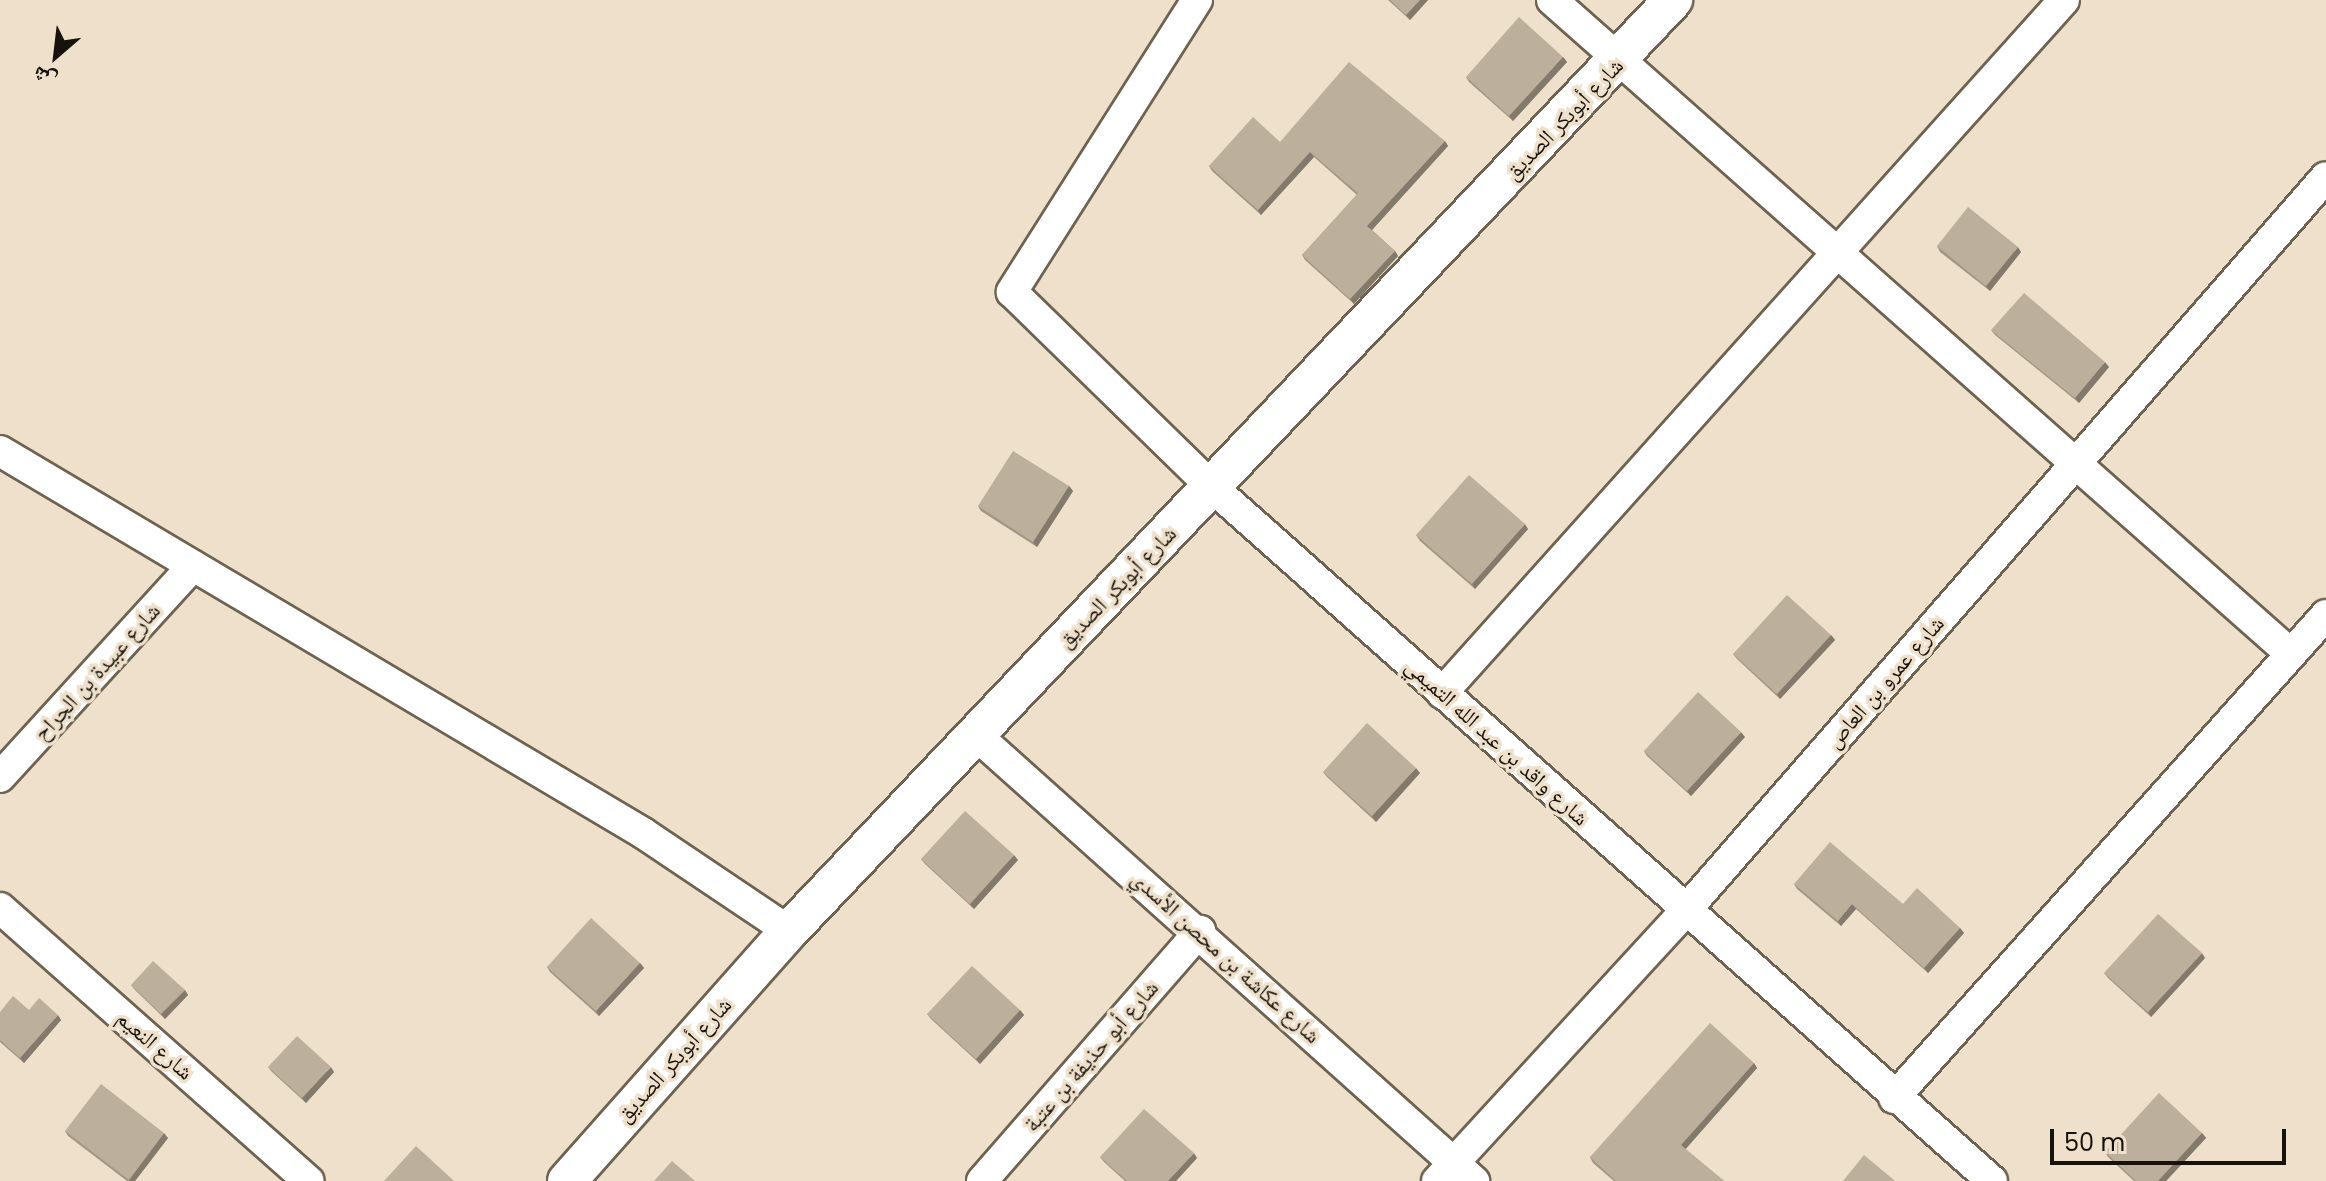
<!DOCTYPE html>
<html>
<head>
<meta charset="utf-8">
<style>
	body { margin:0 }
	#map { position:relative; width:2326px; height:1181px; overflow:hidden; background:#eee0cb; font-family:Poppins,"Noto Naskh Arabic",sans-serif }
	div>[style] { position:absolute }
	.roads { filter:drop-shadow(2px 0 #6e6250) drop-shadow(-2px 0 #6e6250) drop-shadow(0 2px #6e6250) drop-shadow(0 -2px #6e6250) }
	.minor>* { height:30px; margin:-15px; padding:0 15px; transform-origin:15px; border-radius:15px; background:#fff }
	.tertiary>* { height:38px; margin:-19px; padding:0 19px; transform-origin:19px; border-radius:19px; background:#fff }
	.wall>* { inset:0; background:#a29685 }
	.shaded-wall>* { inset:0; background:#847a6c }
	.building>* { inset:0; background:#bcaf9b }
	span { translate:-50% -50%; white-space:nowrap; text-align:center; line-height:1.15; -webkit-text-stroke:7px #eee0cb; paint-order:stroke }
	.street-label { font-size:22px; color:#17120b }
	.north { position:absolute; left:16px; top:16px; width:80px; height:80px; -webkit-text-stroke:6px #eee0cb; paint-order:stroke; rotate:208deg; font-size:22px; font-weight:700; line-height:32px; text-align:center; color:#17120b }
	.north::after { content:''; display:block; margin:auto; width:28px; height:36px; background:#17120b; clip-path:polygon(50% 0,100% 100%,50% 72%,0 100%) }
	.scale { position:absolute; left:2050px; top:1129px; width:236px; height:36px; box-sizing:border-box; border:4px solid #17120b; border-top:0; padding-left:10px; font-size:24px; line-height:28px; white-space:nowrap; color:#17120b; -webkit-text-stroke:6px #eee0cb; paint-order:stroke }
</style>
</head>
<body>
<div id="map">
	<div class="roads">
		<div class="minor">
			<i style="left:1197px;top:0;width:346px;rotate:122.4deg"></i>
			<i style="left:1012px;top:292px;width:279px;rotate:44.3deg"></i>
			<i style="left:1212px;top:487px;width:1044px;rotate:41.66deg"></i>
			<i style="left:1552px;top:0;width:987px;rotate:41.51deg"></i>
			<i style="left:0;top:451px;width:748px;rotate:30.71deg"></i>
			<i style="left:643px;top:833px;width:176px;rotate:33.9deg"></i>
			<i style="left:1442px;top:693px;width:931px;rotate:-48.09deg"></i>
			<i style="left:976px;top:735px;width:669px;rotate:41.85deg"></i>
			<i style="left:0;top:777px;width:286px;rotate:-47.6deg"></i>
			<i style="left:0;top:908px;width:412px;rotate:41.5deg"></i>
			<i style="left:1894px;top:1098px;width:648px;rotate:-48.19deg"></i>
			<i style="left:982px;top:1181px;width:332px;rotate:-48.9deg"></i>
			<i style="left:1437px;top:1181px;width:367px;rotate:-47.4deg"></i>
			<i style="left:1685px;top:911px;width:974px;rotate:-48.87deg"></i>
		</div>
		<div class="tertiary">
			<i style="left:567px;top:1181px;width:334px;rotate:-48.4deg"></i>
			<i style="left:789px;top:931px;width:1284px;rotate:-46.48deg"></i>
		</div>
	</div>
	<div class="wall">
		<i style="clip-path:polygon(1388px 0,1428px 0,1410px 20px)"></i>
		<i style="clip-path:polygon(1563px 57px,1567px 62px,1513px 121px,1469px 82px,1466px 77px)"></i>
		<i style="clip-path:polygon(1445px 141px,1448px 146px,1372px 230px,1395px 251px,1398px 256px,1354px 304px,1305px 260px,1302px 255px,1357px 195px,1314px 157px,1261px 215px,1212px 171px,1209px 166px,1280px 142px)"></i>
		<i style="clip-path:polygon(1937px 246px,2021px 252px,1990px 291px,1940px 252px)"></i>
		<i style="clip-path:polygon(1991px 330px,2109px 367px,2079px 403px,1995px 335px)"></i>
		<i style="clip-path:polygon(1069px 486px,1073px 491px,1037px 547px,981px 511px,978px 506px)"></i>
		<i style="clip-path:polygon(1528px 529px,1475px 589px,1420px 541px,1416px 535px)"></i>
		<i style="clip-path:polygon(1831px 635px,1835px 640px,1780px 699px,1737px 659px,1733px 654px)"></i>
		<i style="clip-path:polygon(1745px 737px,1691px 796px,1647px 756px,1644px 751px)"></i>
		<i style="clip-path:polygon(1323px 772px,1420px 773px,1376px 822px,1327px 777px)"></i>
		<i style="clip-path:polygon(921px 859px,1018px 860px,974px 909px,925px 864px)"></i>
		<i style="clip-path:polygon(1794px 884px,1903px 904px,1960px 928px,1964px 933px,1928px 973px,1856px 909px,1841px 926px,1797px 889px)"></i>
		<i style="clip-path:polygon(2205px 958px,2151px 1017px,2108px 978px,2104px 973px)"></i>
		<i style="clip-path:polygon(640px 963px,644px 968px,599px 1016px,550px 972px,547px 967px)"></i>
		<i style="clip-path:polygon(131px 985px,185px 990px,188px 995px,165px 1019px,135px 990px)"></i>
		<i style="clip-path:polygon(1020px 1010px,1024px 1015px,980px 1064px,931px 1019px,927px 1014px)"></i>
		<i style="clip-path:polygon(0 1012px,61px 1020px,24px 1063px,0 1042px)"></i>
		<i style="clip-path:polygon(1754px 1063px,1757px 1068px,1685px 1149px,1724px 1181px,1614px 1181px,1593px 1163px,1590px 1157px)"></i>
		<i style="clip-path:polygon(268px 1067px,334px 1072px,306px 1103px,272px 1072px)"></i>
		<i style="clip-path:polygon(65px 1131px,168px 1138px,135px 1181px,127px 1181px,68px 1136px)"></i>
		<i style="clip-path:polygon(2202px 1133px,2206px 1138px,2166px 1181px,2134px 1181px,2108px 1157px,2105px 1152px)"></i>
		<i style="clip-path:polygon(1100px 1157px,1197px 1158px,1176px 1181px,1125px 1181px,1104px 1162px)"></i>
	</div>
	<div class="shaded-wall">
		<i style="clip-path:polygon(1420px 0,1428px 0,1410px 20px,1406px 15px)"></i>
		<i style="clip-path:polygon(1563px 57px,1567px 62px,1513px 121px,1509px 116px)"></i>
		<i style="clip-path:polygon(1445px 141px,1448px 146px,1371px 231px,1367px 226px)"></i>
		<i style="clip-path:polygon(1310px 152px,1314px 157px,1261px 215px,1258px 210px)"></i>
		<i style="clip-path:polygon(2018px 247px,2021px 252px,1990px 291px,1986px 286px)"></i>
		<i style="clip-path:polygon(1395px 251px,1398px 256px,1354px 304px,1350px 299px)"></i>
		<i style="clip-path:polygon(2105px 362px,2109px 367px,2079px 403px,2075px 398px)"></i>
		<i style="clip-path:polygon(1069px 486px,1073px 491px,1037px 547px,1033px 542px)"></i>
		<i style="clip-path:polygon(1525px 524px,1528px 529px,1475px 589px,1472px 584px)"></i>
		<i style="clip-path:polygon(1831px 635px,1835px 640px,1780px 699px,1777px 694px)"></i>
		<i style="clip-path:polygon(1741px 732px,1745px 737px,1691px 796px,1687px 791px)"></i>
		<i style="clip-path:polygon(1416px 768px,1420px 773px,1376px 822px,1372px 816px)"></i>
		<i style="clip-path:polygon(1014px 855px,1018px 860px,974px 909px,970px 904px)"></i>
		<i style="clip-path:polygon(1852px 904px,1856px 909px,1841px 926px,1838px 921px)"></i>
		<i style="clip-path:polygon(1960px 928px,1964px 933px,1928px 973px,1924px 968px)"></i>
		<i style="clip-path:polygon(2202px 953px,2205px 958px,2151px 1017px,2148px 1012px)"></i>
		<i style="clip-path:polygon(640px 963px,644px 968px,599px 1016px,596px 1011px)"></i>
		<i style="clip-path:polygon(185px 990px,188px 995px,165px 1019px,161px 1014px)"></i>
		<i style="clip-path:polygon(1020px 1010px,1024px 1015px,980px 1064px,976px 1059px)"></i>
		<i style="clip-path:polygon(58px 1015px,61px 1020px,24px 1063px,20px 1058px)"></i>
		<i style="clip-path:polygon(1754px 1063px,1757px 1068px,1684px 1151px,1681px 1145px)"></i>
		<i style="clip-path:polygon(331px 1067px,334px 1072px,306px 1103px,302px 1098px)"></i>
		<i style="clip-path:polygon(164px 1133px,168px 1138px,135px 1181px,130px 1181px,129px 1180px)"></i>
		<i style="clip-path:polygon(2202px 1133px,2206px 1138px,2166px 1181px,2158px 1181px)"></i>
		<i style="clip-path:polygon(1194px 1153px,1197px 1158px,1176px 1181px,1168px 1181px)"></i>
	</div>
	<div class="building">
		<i style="clip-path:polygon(1390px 0,1420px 0,1406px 15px)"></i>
		<i style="clip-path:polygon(1519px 17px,1563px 57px,1509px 116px,1466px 77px)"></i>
		<i style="clip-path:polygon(1349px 62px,1445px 141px,1367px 226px,1395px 251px,1350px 299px,1302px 255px,1358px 193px,1310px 152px,1258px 210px,1209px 166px,1253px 117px,1280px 142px)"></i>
		<i style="clip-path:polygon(1968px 207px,2018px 247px,1986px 286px,1937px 246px)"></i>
		<i style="clip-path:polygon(2024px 293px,2105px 362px,2075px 398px,1991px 330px)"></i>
		<i style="clip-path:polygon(1013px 451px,1069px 486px,1033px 542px,978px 506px)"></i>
		<i style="clip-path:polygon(1469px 475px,1525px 524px,1472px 584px,1416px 535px)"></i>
		<i style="clip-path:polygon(1787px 595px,1831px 635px,1777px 694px,1733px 654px)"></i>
		<i style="clip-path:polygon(1698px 692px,1741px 732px,1687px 791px,1644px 751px)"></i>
		<i style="clip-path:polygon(1367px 723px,1416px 768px,1372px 816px,1323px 772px)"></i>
		<i style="clip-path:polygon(965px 811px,1014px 855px,970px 904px,921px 859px)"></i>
		<i style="clip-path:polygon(1830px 842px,1903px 904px,1917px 888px,1960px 928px,1924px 968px,1852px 904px,1838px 921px,1794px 884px)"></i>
		<i style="clip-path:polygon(2158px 914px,2202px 953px,2148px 1012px,2104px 973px)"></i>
		<i style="clip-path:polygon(591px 918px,640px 963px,596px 1011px,547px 967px)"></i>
		<i style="clip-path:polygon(153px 961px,185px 990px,161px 1014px,131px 985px)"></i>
		<i style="clip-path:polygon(972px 966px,1020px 1010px,976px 1059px,927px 1014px)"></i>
		<i style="clip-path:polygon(13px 996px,29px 1010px,39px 998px,58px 1015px,20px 1058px,0 1040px,0 1012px)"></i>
		<i style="clip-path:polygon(1710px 1023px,1754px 1063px,1681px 1145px,1724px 1181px,1616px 1181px,1590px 1157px)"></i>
		<i style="clip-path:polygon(297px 1036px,331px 1067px,302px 1098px,268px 1067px)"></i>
		<i style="clip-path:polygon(101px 1084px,164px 1133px,129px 1180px,65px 1131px)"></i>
		<i style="clip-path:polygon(2159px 1093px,2202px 1133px,2158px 1181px,2136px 1181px,2105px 1152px)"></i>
		<i style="clip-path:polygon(1144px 1109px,1194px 1153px,1168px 1181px,1127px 1181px,1100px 1157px)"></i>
		<i style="clip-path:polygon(416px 1146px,454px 1181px,384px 1181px)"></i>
		<i style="clip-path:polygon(1864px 1155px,1895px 1181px,1843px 1181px)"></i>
		<i style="clip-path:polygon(672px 1161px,695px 1181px,654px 1181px)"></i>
	</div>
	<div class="street-label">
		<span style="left:1564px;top:119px;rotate:-46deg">شارع أبوبكر الصديق</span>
		<span style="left:1117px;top:587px;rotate:-46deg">شارع أبوبكر الصديق</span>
		<span style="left:97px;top:672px;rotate:-48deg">شارع عبيدة بن الجراح</span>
		<span style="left:1885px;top:682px;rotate:-49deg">شارع عمرو بن العاص</span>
		<span style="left:1497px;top:742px;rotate:42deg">شارع واقد بن عبد الله التميمي</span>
		<span style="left:1226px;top:957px;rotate:42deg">شارع عكاشة بن محصن الأسدي</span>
		<span style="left:155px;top:1045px;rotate:41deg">شارع النعيم</span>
		<span style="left:1091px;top:1056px;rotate:-49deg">شارع أبو حذيفة بن عتبة</span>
		<span style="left:674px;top:1060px;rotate:-48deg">شارع أبوبكر الصديق</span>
	</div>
	<div class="north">ش</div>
	<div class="scale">50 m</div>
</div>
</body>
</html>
